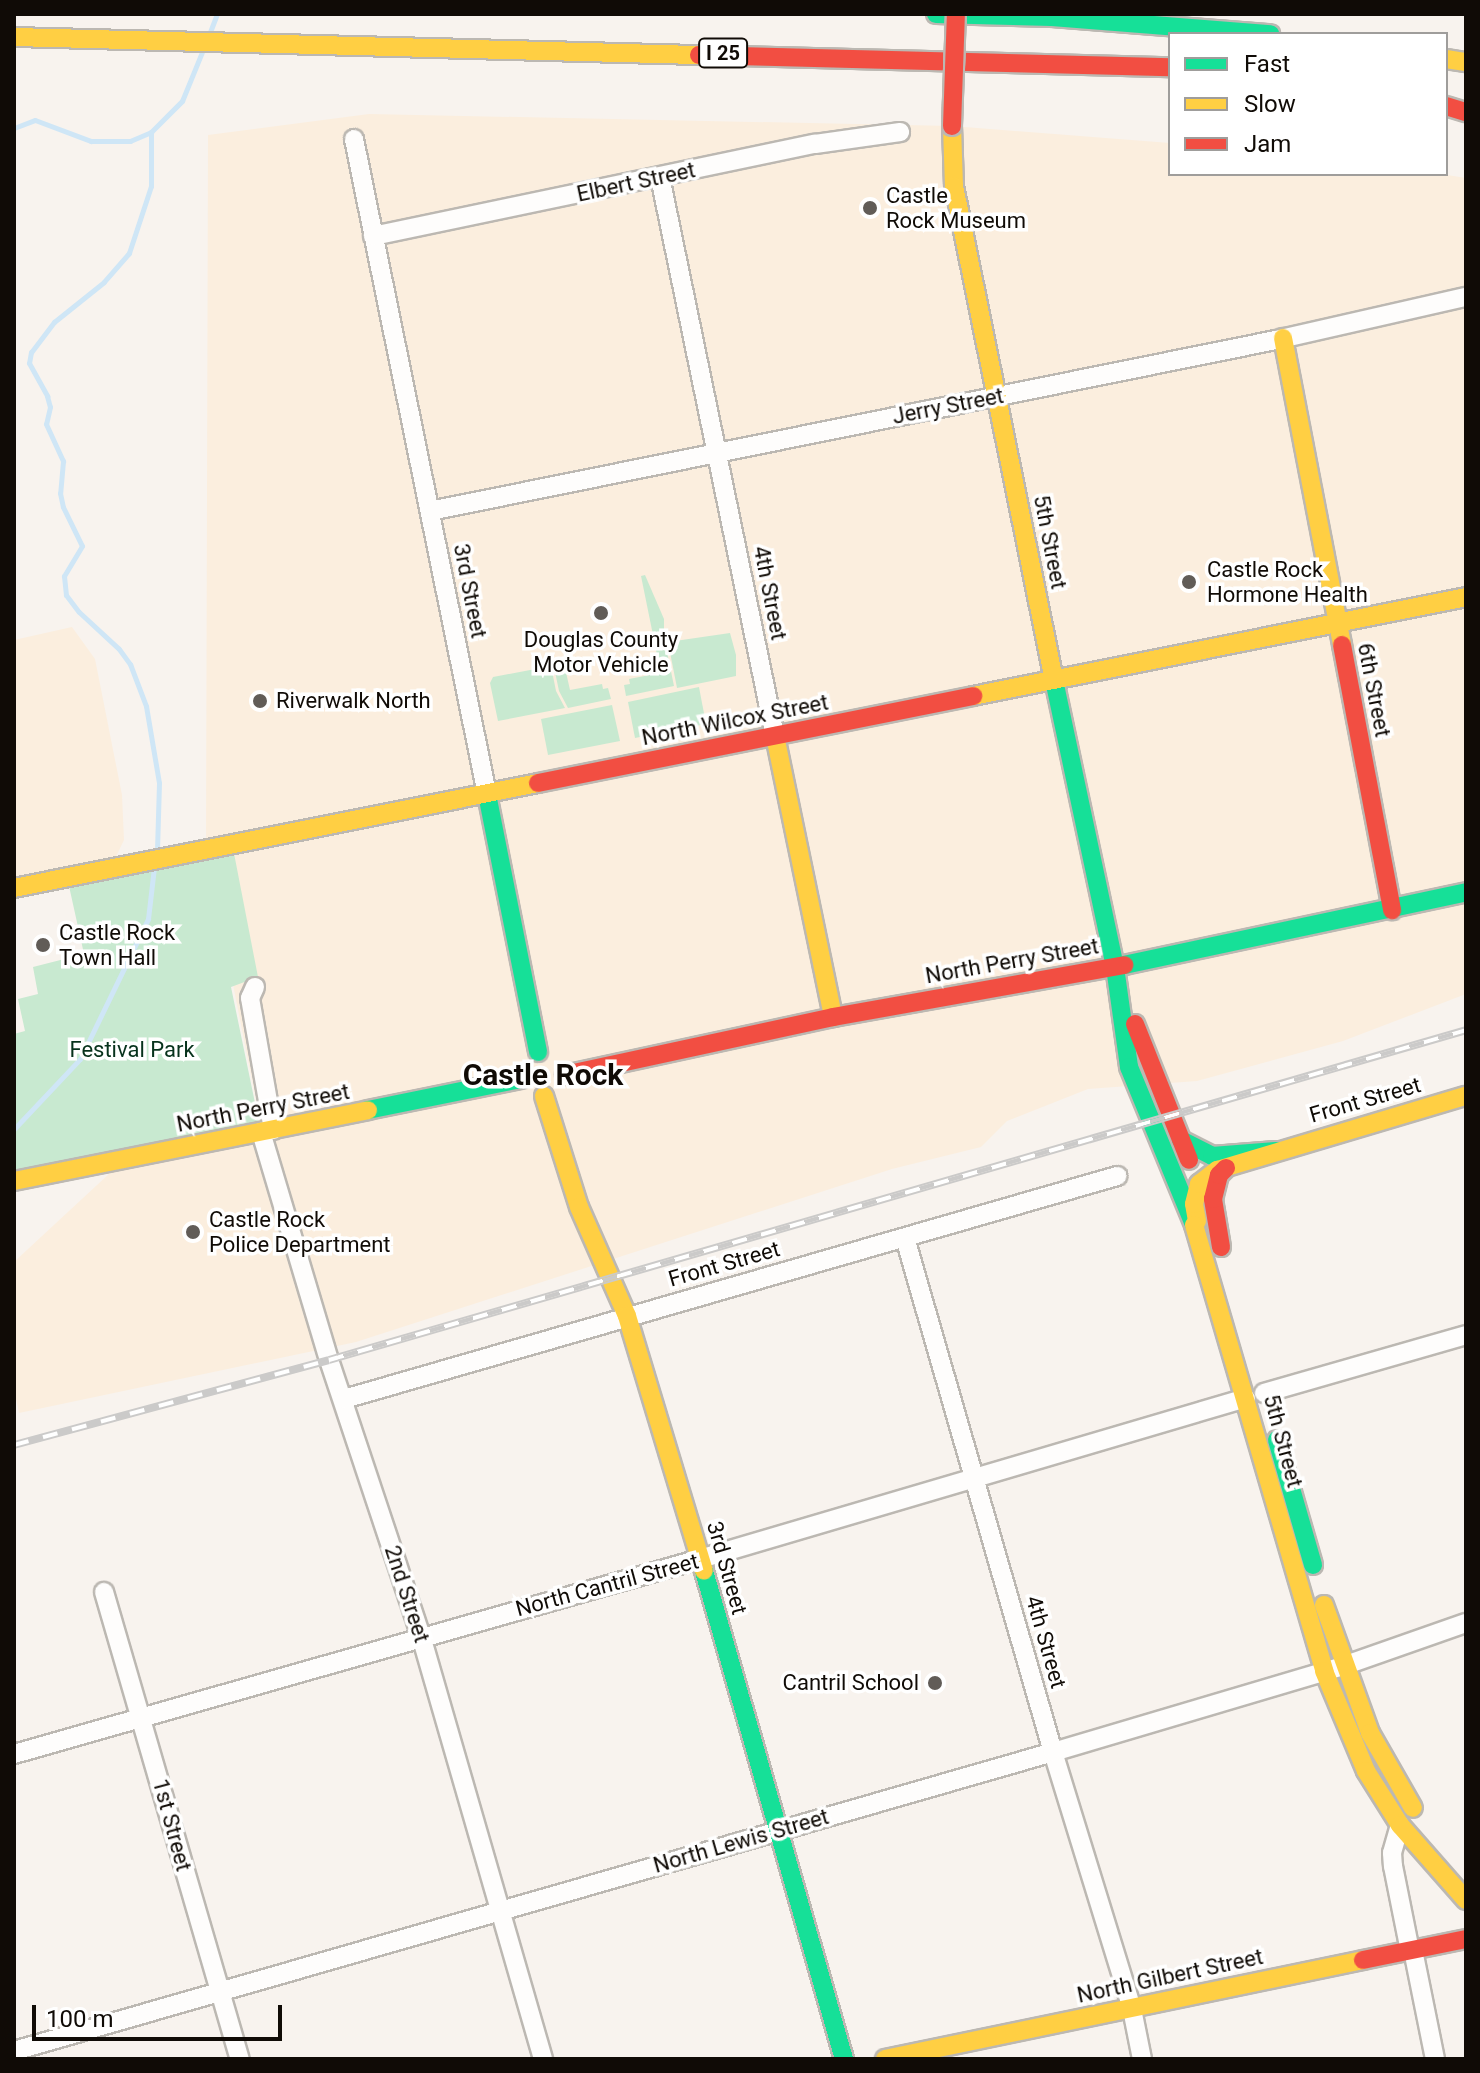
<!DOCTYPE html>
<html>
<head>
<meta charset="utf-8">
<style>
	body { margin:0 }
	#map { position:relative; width:1480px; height:2073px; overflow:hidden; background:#f8f3ee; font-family:Roboto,sans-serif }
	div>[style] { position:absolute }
	.built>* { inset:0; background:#fbeede }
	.green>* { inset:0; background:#c8e9d0 }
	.stream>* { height:5px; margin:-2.5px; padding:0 2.5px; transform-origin:2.5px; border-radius:2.5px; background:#cfe6f6 }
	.roads { filter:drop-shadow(2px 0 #bcb8b2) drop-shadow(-2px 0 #bcb8b2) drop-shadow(0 2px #bcb8b2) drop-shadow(0 -2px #bcb8b2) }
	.street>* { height:18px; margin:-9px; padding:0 9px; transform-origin:9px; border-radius:9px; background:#fefdfc }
	.fast>* { height:18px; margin:-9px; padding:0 9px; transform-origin:9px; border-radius:9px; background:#16e098 }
	.slow>* { height:18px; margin:-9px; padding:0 9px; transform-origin:9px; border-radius:9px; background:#ffcf43 }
	.jam>* { height:18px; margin:-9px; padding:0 9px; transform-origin:9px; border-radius:9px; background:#f24e42 }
	.rail>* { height:8px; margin-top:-4px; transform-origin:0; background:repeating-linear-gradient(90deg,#fff 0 15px,#cbcac9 0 30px); box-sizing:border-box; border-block:2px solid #cbcac9 }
	.bridges { filter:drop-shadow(2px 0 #bcb8b2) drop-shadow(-2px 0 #bcb8b2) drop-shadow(0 2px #bcb8b2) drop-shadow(0 -2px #bcb8b2) }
	.jam-bridge>* { height:18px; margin:-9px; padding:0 9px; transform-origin:9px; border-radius:9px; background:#f24e42 }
	.dots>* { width:22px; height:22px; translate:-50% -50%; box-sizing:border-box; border:4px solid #fff; border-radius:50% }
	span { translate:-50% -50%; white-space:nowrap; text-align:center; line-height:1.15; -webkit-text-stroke:7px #fff; paint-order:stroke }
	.shield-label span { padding:2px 6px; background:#fff; border:2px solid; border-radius:6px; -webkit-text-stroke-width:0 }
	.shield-label { font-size:20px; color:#100b06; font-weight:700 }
	.street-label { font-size:22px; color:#100b06 }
	.poi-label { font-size:22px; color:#100b06 }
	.left { translate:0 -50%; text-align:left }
	.right { translate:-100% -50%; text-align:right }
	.park-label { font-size:22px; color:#07321c }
	.district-label { font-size:30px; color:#100b06; font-weight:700 }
	.frame { position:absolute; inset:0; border:16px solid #100b06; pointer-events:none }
	.legend { position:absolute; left:1168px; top:32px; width:280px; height:144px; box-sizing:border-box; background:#fff; border:2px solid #9f9d9b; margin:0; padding:10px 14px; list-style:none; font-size:24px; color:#100b06 }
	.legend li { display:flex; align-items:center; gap:16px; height:40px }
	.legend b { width:40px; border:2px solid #9f9d9b }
	.scale { position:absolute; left:32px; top:2005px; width:250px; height:36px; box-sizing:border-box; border:4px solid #100b06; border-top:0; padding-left:10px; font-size:24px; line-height:28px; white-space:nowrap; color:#100b06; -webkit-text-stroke:6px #fff; paint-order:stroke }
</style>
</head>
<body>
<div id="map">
	<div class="built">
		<i style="clip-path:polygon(369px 114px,952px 126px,1170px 143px,1170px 174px,1441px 174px,1466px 178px,1466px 994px,1343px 1041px,1197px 1081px,1088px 1089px,1007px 1121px,981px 1147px,892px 1169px,356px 1342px,19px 1413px,14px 1389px,14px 1262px,124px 1160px,263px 1135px,206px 849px,208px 135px)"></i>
		<i style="clip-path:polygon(72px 627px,95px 659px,122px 795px,124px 840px,111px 867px,14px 888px,14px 640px)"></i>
	</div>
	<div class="green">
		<i style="clip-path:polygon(645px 575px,664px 619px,664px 633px,653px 635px,641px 576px)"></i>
		<i style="clip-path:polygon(730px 633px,736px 655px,736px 676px,677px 688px,668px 642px)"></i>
		<i style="clip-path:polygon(665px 642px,674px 686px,626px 696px,624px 685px,630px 684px,629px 679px,660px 673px,655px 644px)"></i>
		<i style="clip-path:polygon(563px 659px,570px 690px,602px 684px,603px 689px,608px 688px,611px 699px,568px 708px,559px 691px,553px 662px)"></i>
		<i style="clip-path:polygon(551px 666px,556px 691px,565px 708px,498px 721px,490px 683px,493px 677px)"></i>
		<i style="clip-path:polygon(699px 687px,706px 724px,635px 738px,628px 702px)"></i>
		<i style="clip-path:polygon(612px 705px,620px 741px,548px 755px,541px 719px)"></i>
		<i style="clip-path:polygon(232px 843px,258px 977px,231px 987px,261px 1132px,14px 1182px,14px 1034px,25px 1031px,18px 999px,38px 994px,33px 967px,84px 954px,67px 877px)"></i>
	</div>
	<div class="stream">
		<i style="left:210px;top:32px;width:19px;rotate:-69deg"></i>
		<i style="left:14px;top:128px;width:22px;rotate:-21deg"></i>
		<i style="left:35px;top:120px;width:60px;rotate:20.6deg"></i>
		<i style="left:91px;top:141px;width:39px"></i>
		<i style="left:130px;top:141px;width:23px;rotate:-23deg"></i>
		<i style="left:151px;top:132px;width:44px;rotate:-45deg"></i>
		<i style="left:182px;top:101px;width:53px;rotate:-67.8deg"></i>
		<i style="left:151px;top:132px;width:54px;rotate:90deg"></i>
		<i style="left:151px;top:186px;width:71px;rotate:108.2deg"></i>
		<i style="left:129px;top:253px;width:38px;rotate:131deg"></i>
		<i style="left:104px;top:282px;width:64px;rotate:141.3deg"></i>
		<i style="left:54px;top:322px;width:38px;rotate:127deg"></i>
		<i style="left:31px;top:352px;width:11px;rotate:100deg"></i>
		<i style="left:29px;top:363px;width:38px;rotate:61deg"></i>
		<i style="left:47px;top:396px;width:11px;rotate:75deg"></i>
		<i style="left:50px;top:407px;width:17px;rotate:103deg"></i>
		<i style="left:46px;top:424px;width:41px;rotate:65.3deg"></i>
		<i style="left:63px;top:461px;width:32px;rotate:95deg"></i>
		<i style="left:60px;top:493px;width:14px;rotate:78deg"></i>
		<i style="left:63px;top:507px;width:43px;rotate:64deg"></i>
		<i style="left:82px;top:546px;width:35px;rotate:121deg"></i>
		<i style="left:64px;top:576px;width:19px;rotate:84deg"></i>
		<i style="left:66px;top:595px;width:21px;rotate:53deg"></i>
		<i style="left:79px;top:612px;width:54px;rotate:42.8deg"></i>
		<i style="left:119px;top:649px;width:19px;rotate:54deg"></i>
		<i style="left:130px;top:664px;width:45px;rotate:69.1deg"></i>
		<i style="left:146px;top:706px;width:78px;rotate:80.4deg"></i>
		<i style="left:159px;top:783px;width:67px;rotate:91.7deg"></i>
		<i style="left:14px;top:1129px;width:96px;rotate:-46.7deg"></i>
		<i style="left:80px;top:1059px;width:156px;rotate:-64.1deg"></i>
		<i style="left:148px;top:919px;width:52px;rotate:-83.4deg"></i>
	</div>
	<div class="roads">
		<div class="street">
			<i style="left:354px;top:139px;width:668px;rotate:78.52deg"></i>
			<i style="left:660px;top:177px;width:571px;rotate:78.38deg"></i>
			<i style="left:373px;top:236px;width:451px;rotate:-11.8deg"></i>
			<i style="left:815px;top:144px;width:86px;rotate:-8deg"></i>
			<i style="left:430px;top:511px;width:863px;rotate:-11.43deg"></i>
			<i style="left:1276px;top:340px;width:195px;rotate:-12.8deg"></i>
			<i style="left:255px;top:987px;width:12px;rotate:114deg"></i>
			<i style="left:250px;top:998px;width:134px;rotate:80.1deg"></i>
			<i style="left:261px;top:1132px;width:238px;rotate:73.4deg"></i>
			<i style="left:329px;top:1360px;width:291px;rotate:71.6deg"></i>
			<i style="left:421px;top:1636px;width:440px;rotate:73.9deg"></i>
			<i style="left:905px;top:1238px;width:535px;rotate:73.94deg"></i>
			<i style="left:1053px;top:1752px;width:269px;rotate:72.9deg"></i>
			<i style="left:1132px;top:2009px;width:51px;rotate:78.7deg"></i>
			<i style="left:1264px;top:1393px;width:210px;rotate:-16deg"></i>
			<i style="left:344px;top:1399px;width:805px;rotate:-16.09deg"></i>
			<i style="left:104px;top:1592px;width:486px;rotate:73.8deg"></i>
			<i style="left:14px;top:1754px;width:713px;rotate:-15.87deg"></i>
			<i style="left:700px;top:1559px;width:569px;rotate:-16.43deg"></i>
			<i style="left:1400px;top:1825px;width:29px;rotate:106deg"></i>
			<i style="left:1392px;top:1853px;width:13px;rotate:86deg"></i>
			<i style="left:1393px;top:1866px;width:87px;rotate:78.7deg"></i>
			<i style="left:1413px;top:1950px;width:111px;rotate:78.6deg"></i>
			<i style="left:14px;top:2051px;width:1081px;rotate:-16.05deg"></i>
			<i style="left:1053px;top:1752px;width:302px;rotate:-16.5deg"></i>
			<i style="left:1343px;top:1666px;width:130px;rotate:-19.3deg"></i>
		</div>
		<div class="fast">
			<i style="left:936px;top:14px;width:116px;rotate:1.5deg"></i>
			<i style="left:1052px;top:17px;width:219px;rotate:4.5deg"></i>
			<i style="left:1054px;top:680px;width:293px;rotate:78deg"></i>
			<i style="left:1115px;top:967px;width:101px;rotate:82deg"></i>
			<i style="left:1129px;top:1067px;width:171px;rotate:67.6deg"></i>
			<i style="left:487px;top:794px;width:263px;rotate:78.8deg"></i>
			<i style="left:1124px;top:965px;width:350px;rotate:-12deg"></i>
			<i style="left:368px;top:1110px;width:156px;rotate:-11.5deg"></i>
			<i style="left:1181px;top:1140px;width:35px;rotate:27deg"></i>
			<i style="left:1212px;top:1156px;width:64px;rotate:-4.5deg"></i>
			<i style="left:1277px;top:1440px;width:130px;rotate:73.9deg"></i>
			<i style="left:704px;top:1571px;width:508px;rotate:73.99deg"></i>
		</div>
		<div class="slow">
			<i style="left:14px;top:37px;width:685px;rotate:1.51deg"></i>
			<i style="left:1446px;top:59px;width:20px;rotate:9deg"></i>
			<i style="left:952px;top:126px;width:60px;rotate:88.1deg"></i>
			<i style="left:954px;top:186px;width:504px;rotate:78.56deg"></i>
			<i style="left:1283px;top:338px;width:313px;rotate:79.1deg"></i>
			<i style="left:973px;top:696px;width:503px;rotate:-11.35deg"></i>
			<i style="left:775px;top:736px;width:287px;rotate:78.3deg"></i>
			<i style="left:14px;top:888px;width:534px;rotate:-11.33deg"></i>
			<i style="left:544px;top:1096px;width:116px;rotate:72.5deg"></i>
			<i style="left:579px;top:1207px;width:119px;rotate:66.2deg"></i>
			<i style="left:627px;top:1316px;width:266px;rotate:73.2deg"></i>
			<i style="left:14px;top:1181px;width:361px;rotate:-11.3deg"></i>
			<i style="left:1197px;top:1221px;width:17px;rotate:-100deg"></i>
			<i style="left:1194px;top:1204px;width:21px;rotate:-76deg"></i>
			<i style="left:1199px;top:1184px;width:23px;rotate:-38deg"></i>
			<i style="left:1217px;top:1170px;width:260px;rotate:-16.6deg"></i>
			<i style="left:1194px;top:1225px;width:465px;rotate:73.7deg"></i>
			<i style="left:1324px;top:1671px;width:108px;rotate:67.2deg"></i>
			<i style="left:1366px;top:1771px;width:64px;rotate:57.8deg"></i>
			<i style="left:1400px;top:1825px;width:100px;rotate:48.7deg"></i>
			<i style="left:1324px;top:1605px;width:136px;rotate:70.2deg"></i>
			<i style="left:1370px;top:1733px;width:86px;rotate:60.2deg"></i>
			<i style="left:885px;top:2059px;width:488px;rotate:-11.7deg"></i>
		</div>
		<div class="jam">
			<i style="left:699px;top:55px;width:471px;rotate:1.5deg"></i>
			<i style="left:1446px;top:106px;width:21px;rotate:17deg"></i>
			<i style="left:1342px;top:645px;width:270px;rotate:79.3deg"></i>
			<i style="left:538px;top:783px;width:444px;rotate:-11.3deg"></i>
			<i style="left:1135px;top:1024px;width:146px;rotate:68.3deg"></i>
			<i style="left:565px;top:1075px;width:274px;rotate:-12.2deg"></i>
			<i style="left:833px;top:1017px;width:296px;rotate:-10.1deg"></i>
			<i style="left:1221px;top:1247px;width:49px;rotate:-99.5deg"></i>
			<i style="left:1213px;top:1199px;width:25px;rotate:-76deg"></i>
			<i style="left:1219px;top:1175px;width:10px;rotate:-45deg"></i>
			<i style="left:1363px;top:1960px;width:105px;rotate:-11.5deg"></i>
		</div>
	</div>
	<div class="rail">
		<i style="left:14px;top:1445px;width:326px;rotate:-15.1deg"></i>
		<i style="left:329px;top:1360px;width:1184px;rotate:-16.18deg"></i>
	</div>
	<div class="bridges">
		<div class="jam-bridge">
			<i style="left:952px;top:126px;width:112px;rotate:-88deg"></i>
		</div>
	</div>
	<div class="dots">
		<i style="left:870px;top:208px;background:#615c57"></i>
		<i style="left:1189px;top:582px;background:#615c57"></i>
		<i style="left:601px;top:613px;background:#615c57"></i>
		<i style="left:260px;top:701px;background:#615c57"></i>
		<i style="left:43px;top:945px;background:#615c57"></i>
		<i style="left:193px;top:1232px;background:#615c57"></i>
		<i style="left:935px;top:1683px;background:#615c57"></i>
	</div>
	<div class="shield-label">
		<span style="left:723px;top:53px">I 25</span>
	</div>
	<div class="street-label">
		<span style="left:636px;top:182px;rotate:-12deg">Elbert Street</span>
		<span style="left:948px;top:406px;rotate:-11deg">Jerry Street</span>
		<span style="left:1050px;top:542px;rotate:79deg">5th Street</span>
		<span style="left:470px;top:591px;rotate:79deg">3rd Street</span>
		<span style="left:770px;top:593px;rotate:79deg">4th Street</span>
		<span style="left:1374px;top:690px;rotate:79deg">6th Street</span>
		<span style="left:735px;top:720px;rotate:-11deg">North Wilcox Street</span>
		<span style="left:1012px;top:961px;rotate:-10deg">North Perry Street</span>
		<span style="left:1365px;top:1100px;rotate:-16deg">Front Street</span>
		<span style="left:263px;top:1108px;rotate:-11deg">North Perry Street</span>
		<span style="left:724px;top:1264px;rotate:-16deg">Front Street</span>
		<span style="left:1283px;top:1441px;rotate:75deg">5th Street</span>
		<span style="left:727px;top:1568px;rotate:74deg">3rd Street</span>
		<span style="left:607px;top:1585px;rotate:-15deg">North Cantril Street</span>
		<span style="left:407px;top:1594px;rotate:72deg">2nd Street</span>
		<span style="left:1046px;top:1642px;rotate:74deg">4th Street</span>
		<span style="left:172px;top:1825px;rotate:75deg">1st Street</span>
		<span style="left:741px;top:1841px;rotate:-16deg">North Lewis Street</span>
		<span style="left:1170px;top:1976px;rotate:-12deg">North Gilbert Street</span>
	</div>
	<div class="poi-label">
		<span class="left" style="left:886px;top:208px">Castle<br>Rock Museum</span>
		<span class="left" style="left:1207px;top:582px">Castle Rock<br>Hormone Health</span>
		<span style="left:601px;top:652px">Douglas County<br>Motor Vehicle</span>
		<span class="left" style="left:276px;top:701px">Riverwalk North</span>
		<span class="left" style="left:59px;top:945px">Castle Rock<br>Town Hall</span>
		<span class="left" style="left:209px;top:1232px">Castle Rock<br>Police Department</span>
		<span class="right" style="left:919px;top:1683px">Cantril School</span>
	</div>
	<div class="park-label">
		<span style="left:132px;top:1050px">Festival Park</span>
	</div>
	<div class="district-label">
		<span style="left:543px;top:1075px">Castle Rock</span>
	</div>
	<div class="frame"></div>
	<ul class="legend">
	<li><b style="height:10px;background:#16e098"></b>Fast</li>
	<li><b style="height:10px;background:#ffcf43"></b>Slow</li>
	<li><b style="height:10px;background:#f24e42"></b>Jam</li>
	</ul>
	<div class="scale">100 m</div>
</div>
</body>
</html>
